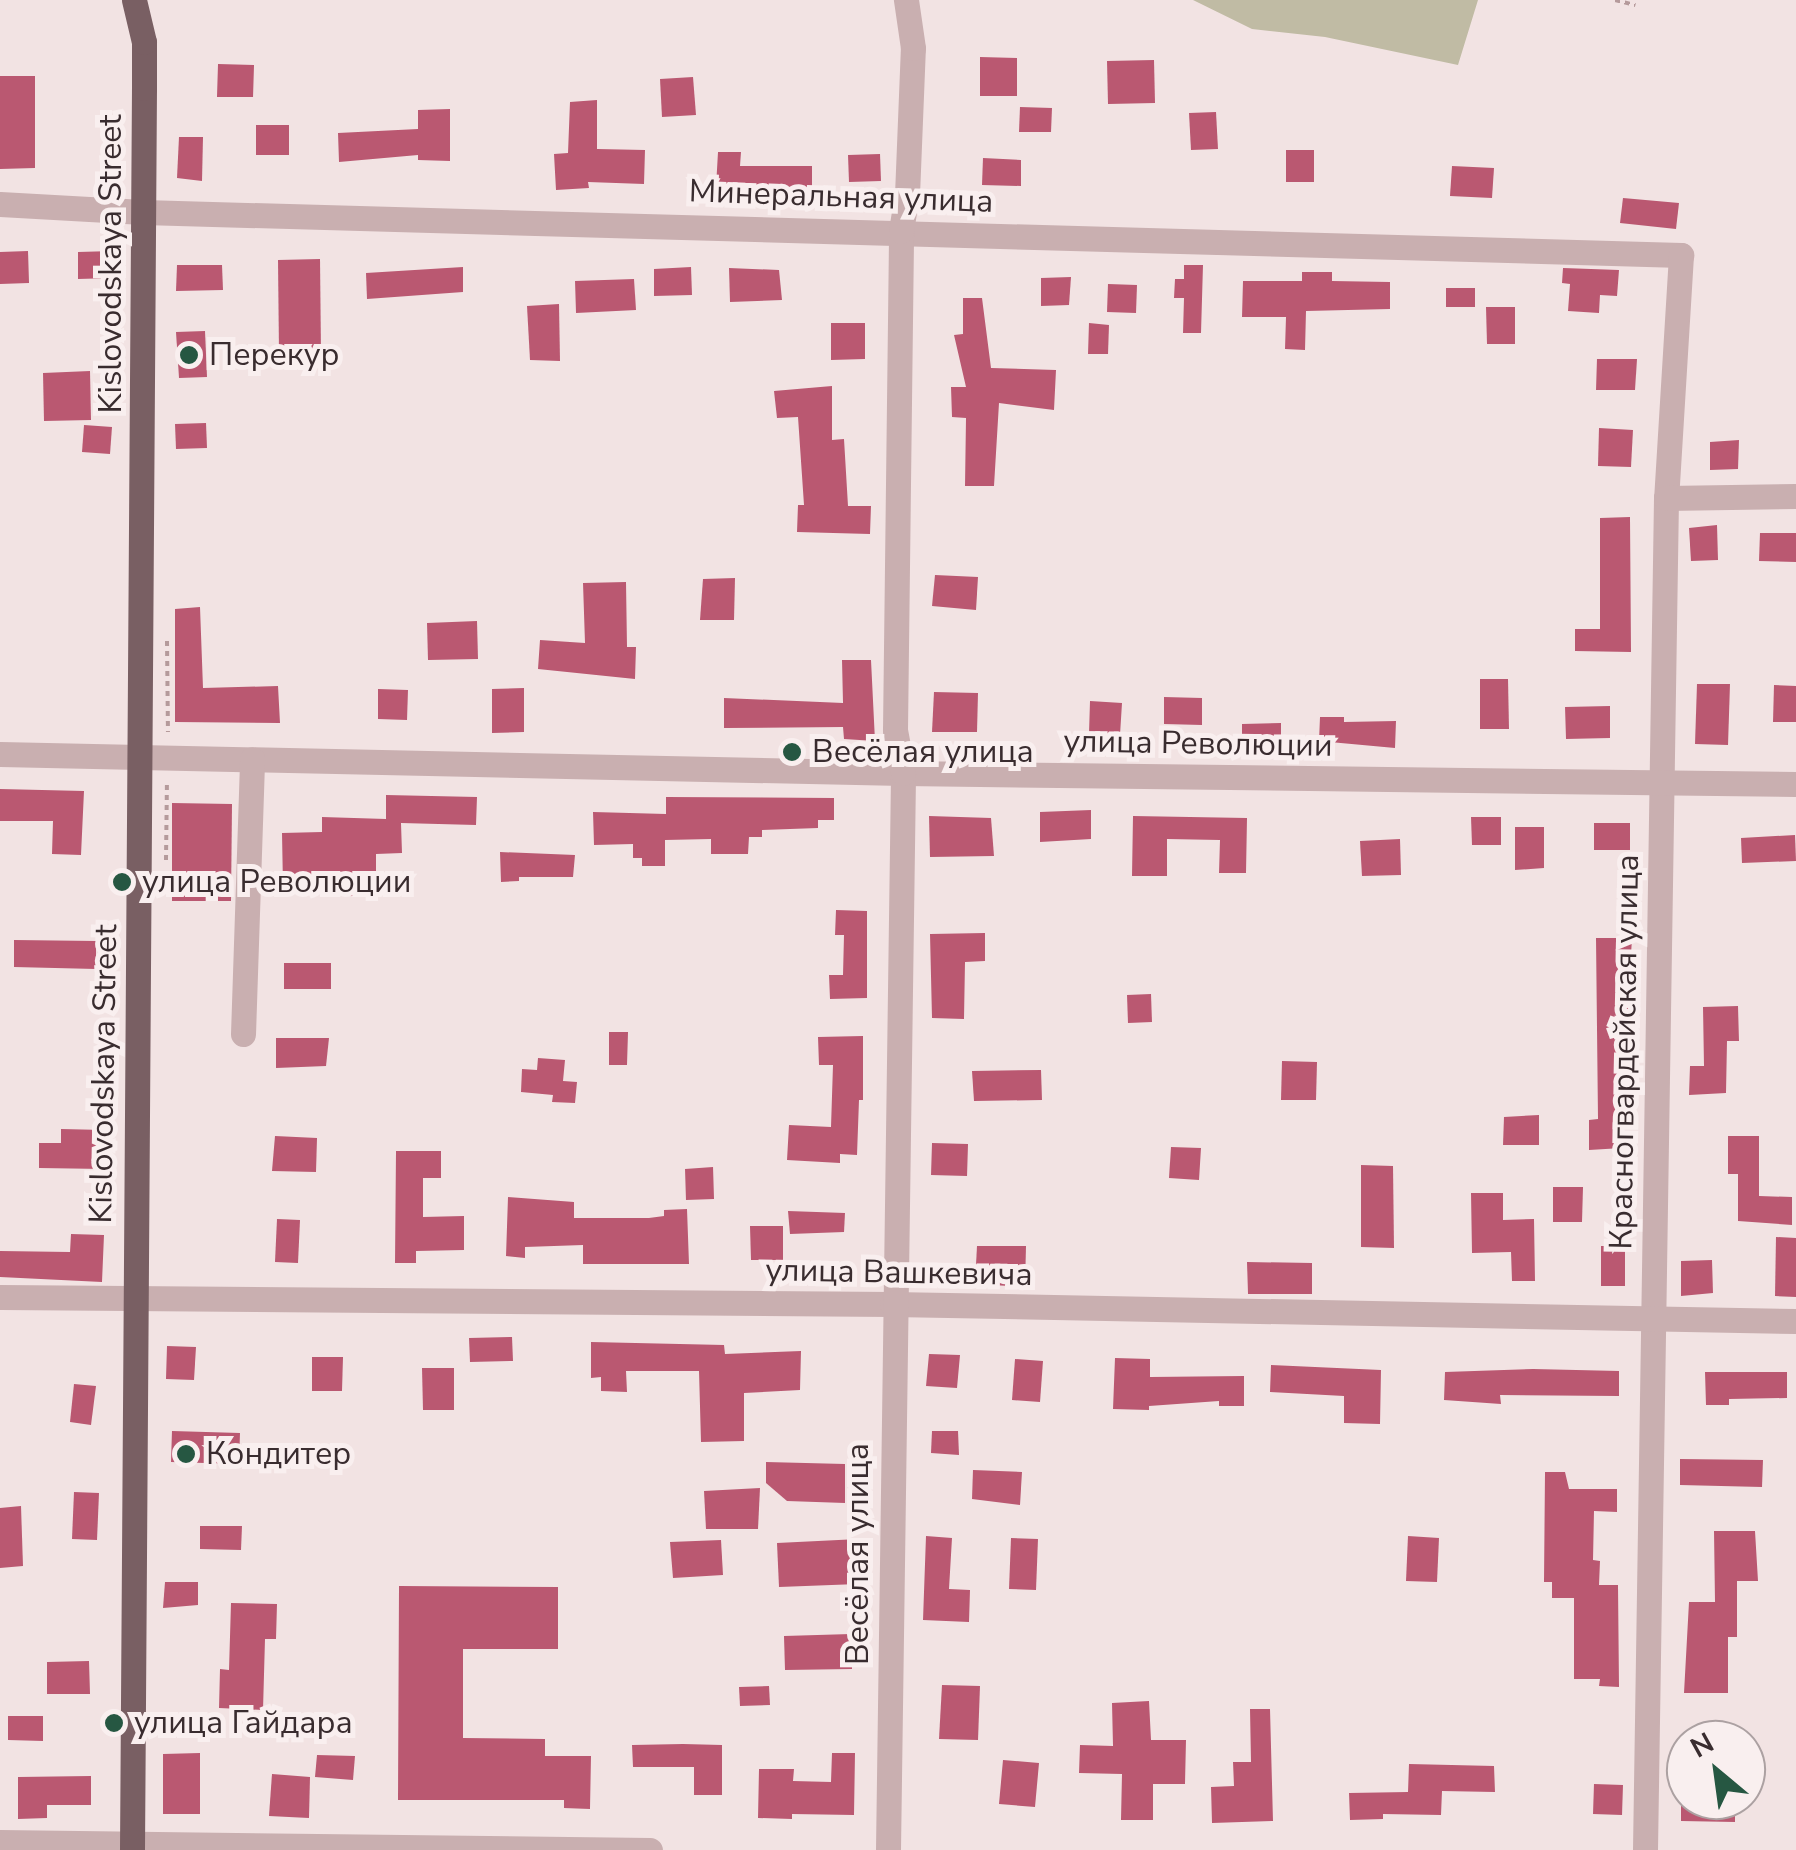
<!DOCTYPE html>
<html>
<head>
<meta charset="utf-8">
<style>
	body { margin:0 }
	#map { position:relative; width:1796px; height:1850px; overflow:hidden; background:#f2e3e3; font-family:"Nunito Sans",sans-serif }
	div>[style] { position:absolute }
	.green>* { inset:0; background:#c0bba4 }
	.building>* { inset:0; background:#ba5871 }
	.path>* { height:4px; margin-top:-2px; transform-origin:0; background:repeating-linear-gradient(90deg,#b59a9b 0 5px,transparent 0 10px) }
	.minor>* { height:25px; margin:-12.5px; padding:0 12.5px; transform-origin:12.5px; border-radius:12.5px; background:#c9afb0 }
	.major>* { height:25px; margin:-12.5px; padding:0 12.5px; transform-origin:12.5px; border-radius:12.5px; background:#795f63 }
	.dots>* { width:28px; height:28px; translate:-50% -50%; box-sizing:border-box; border:5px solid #f9efef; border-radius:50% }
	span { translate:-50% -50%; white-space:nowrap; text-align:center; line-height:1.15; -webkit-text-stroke:10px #f9efef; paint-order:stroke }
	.street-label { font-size:32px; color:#392c2f }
	.poi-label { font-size:32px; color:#392c2f }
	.left { translate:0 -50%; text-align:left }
	.north { position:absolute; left:1666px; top:1720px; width:100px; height:100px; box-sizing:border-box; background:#f9efef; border:2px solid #aca1a2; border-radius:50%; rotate:331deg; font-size:28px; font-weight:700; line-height:40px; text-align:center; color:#392c2f }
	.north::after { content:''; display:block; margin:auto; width:35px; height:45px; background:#265742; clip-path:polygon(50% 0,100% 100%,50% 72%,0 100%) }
</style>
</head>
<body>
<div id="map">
	<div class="green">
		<i style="clip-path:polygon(1193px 0,1478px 0,1458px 65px,1325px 37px,1252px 29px)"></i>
	</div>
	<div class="building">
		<i style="clip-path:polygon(980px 57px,1017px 58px,1017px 96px,980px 96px)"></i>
		<i style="clip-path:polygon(1154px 60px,1155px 103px,1108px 104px,1107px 61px)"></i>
		<i style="clip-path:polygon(218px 64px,254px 65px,253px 97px,217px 97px)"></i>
		<i style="clip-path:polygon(0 76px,35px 76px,35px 168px,0 169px)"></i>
		<i style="clip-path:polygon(693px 77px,696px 115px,662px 117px,660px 79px)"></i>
		<i style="clip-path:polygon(597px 100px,597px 149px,645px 150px,644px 184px,588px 182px,589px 188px,556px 190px,554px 154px,568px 153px,570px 102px)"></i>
		<i style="clip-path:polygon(1020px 107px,1052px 108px,1051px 132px,1019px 132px)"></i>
		<i style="clip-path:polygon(450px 109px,450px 161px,418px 160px,418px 155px,339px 162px,338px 133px,418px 129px,418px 110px)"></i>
		<i style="clip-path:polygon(1216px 112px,1218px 149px,1191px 150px,1189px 113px)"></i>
		<i style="clip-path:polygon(256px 125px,289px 125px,289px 155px,256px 155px)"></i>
		<i style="clip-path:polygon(179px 137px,203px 137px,202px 181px,177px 178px)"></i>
		<i style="clip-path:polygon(1286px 150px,1314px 150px,1314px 182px,1286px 182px)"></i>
		<i style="clip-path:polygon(718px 152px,741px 152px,740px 166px,812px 166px,812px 196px,766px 200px,766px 194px,716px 187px)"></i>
		<i style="clip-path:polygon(880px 154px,881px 181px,849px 182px,848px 155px)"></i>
		<i style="clip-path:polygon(983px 158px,1021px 160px,1021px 186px,982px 185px)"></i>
		<i style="clip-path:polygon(1452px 166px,1494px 168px,1492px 198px,1450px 196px)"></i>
		<i style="clip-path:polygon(1623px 198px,1679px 203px,1676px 229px,1620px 223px)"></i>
		<i style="clip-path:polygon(28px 251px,29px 283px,0 284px,0 252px)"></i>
		<i style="clip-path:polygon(113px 251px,113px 278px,78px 279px,78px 252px)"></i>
		<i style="clip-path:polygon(320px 259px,321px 354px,279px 353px,278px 260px)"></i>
		<i style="clip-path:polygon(177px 265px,222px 265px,223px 290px,176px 291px)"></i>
		<i style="clip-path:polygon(1184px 265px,1203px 265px,1201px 333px,1183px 333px,1184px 298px,1174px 298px,1175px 279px,1184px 279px)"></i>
		<i style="clip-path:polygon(463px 267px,463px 292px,367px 299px,366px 273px)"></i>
		<i style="clip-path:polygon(691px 267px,692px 295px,654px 296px,654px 269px)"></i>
		<i style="clip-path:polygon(729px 268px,779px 270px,782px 300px,730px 302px)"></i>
		<i style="clip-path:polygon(1563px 268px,1619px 270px,1617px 296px,1600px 295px,1599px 313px,1568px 311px,1570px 284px,1562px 283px)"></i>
		<i style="clip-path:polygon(1302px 272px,1332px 272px,1332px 281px,1390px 282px,1390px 309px,1306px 311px,1305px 350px,1285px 349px,1286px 317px,1242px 317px,1243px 281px,1302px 281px)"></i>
		<i style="clip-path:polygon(1071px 277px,1069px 305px,1041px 306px,1041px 278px)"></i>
		<i style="clip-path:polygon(634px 279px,636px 310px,576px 313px,575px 281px)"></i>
		<i style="clip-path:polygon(1108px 284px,1137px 285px,1136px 313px,1107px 312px)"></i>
		<i style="clip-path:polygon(1446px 288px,1475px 288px,1475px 307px,1446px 307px)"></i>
		<i style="clip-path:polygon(963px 298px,982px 298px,991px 368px,1056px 370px,1054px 410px,999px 403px,994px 486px,965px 486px,966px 418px,952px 417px,951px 387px,966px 387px,954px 335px,963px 334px)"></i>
		<i style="clip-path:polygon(559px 304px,560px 361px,530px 360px,527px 306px)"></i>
		<i style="clip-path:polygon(1486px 307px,1515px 307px,1515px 344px,1487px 344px)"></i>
		<i style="clip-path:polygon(831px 323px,865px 323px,865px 359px,831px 360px)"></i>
		<i style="clip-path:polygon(1089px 323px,1109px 325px,1108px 354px,1088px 354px)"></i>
		<i style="clip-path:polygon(205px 331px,207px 377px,179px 378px,176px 332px)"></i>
		<i style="clip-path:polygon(1597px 359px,1637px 359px,1635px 390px,1596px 390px)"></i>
		<i style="clip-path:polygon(90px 371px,91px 420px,44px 421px,43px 373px)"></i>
		<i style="clip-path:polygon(832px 386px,832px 440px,844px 439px,848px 506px,871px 506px,870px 534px,797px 532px,798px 505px,804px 505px,798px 417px,777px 418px,774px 391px)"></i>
		<i style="clip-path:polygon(206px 423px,207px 448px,176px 449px,175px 424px)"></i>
		<i style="clip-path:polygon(84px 425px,112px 427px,110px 454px,82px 452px)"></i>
		<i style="clip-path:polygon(1599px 428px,1633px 430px,1631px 467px,1598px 466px)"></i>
		<i style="clip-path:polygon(1739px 440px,1738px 469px,1710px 470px,1710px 442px)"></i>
		<i style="clip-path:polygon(1630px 517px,1631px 652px,1575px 651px,1575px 629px,1600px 629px,1600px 518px)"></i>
		<i style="clip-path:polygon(1717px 525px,1718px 560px,1691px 561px,1689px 528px)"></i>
		<i style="clip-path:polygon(1760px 533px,1796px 533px,1796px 562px,1759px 561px)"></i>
		<i style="clip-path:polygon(935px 575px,978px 577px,976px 610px,932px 606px)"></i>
		<i style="clip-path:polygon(735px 578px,734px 620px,700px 620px,703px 579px)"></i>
		<i style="clip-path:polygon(626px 582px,627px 647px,636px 647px,635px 679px,538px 669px,540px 640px,585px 643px,583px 583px)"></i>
		<i style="clip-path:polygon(200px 607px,203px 688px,278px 686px,280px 723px,175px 722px,175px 609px)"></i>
		<i style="clip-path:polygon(477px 621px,478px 659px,428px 660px,427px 623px)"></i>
		<i style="clip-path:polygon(842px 660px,871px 660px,875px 741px,844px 739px,843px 727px,724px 728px,724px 698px,843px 703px)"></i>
		<i style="clip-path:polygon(1480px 679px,1508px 679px,1509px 729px,1480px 729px)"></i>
		<i style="clip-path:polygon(1697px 684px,1730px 684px,1728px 745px,1695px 744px)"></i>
		<i style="clip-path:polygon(1774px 685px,1796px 686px,1796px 722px,1773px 722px)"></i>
		<i style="clip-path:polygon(524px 688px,524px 732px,492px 733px,492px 689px)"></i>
		<i style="clip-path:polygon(378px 689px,408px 690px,407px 720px,378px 719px)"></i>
		<i style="clip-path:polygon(934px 692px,978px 693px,977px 732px,932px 732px)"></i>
		<i style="clip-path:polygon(1164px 697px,1202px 698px,1202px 725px,1164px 724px)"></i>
		<i style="clip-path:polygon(1090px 701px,1122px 703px,1120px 735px,1089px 734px)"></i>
		<i style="clip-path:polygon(1610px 706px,1610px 738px,1566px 739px,1565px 707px)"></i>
		<i style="clip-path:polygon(1320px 717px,1344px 717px,1344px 722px,1396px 721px,1395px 748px,1319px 741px)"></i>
		<i style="clip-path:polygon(1281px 723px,1281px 748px,1242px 747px,1242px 724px)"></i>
		<i style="clip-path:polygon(0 789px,84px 791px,81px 855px,52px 854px,53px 821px,0 821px)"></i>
		<i style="clip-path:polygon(386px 795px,477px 797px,476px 825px,401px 823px,402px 853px,376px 854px,376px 896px,348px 896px,348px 884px,283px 887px,282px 833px,322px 832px,322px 817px,386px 819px)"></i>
		<i style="clip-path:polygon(666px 797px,834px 798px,834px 820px,818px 820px,818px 828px,762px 830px,762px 837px,749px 837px,748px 854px,711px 854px,711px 839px,665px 840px,665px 866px,642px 866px,642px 858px,633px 858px,633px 844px,594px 845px,593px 812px,666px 814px)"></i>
		<i style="clip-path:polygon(172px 803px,232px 804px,231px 901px,172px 901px)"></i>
		<i style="clip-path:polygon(1091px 810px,1091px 839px,1040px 842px,1040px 812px)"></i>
		<i style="clip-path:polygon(929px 816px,991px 818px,994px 856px,930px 857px)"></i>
		<i style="clip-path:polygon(1133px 816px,1247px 818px,1246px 873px,1219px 873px,1220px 840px,1167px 839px,1167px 876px,1132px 876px)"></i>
		<i style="clip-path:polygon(1471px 817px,1501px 817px,1501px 845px,1472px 845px)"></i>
		<i style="clip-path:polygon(1594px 823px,1630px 823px,1630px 850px,1594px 850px)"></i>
		<i style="clip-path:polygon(1515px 827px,1544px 827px,1544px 868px,1515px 870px)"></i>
		<i style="clip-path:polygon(1795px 835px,1796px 861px,1742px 863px,1741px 838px)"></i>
		<i style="clip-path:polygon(1400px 839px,1401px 875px,1362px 876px,1360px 841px)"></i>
		<i style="clip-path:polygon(500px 852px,575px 855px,573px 877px,519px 877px,519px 881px,501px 882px)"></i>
		<i style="clip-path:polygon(836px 910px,867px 911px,867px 998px,830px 999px,829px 975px,843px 975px,844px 935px,835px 935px)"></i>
		<i style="clip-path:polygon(985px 933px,985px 961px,965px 962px,964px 1019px,932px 1018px,930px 934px)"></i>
		<i style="clip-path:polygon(1596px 938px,1632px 938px,1625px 1056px,1629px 1087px,1622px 1087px,1622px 1148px,1589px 1150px,1589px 1120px,1598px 1119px)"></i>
		<i style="clip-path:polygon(14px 940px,96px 941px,96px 969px,14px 967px)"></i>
		<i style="clip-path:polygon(284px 963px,331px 963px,331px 989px,284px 989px)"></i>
		<i style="clip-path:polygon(1151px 994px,1152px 1022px,1128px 1023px,1127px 995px)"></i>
		<i style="clip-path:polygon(1738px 1006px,1739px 1041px,1727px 1041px,1726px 1093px,1689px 1095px,1690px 1066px,1704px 1066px,1703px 1007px)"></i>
		<i style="clip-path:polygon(609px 1032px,628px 1032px,627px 1065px,609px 1065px)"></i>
		<i style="clip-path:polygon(863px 1036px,863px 1100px,859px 1100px,857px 1155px,840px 1154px,840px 1163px,787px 1160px,789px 1125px,831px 1127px,833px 1065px,819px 1065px,818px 1037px)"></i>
		<i style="clip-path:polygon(276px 1038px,329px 1038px,326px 1066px,276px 1068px)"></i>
		<i style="clip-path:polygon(538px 1058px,565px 1060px,563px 1081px,577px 1082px,575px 1103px,552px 1102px,553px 1095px,521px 1092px,522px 1069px,537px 1070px)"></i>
		<i style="clip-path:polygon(1282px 1061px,1317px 1062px,1316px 1100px,1281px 1100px)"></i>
		<i style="clip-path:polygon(1041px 1070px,1042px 1100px,974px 1101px,972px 1071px)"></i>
		<i style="clip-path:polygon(1539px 1115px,1539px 1145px,1503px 1145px,1504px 1117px)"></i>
		<i style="clip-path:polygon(61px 1129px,104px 1130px,104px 1169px,39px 1168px,39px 1143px,61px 1143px)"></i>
		<i style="clip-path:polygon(275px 1136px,317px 1138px,316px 1172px,272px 1171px)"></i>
		<i style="clip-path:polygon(1728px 1136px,1759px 1136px,1759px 1196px,1792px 1197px,1792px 1225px,1738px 1221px,1738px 1174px,1728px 1174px)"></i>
		<i style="clip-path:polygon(932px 1143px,968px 1144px,967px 1176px,931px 1175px)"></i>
		<i style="clip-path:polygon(1171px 1147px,1201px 1148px,1199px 1180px,1169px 1178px)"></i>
		<i style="clip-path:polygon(396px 1151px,441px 1151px,441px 1178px,423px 1178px,423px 1217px,464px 1216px,464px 1250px,416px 1251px,416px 1263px,395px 1263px)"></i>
		<i style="clip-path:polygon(1361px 1165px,1393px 1166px,1394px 1248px,1361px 1247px)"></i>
		<i style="clip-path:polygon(713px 1167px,714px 1199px,686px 1200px,685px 1169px)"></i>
		<i style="clip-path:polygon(1553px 1187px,1583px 1187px,1582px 1222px,1553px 1222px)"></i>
		<i style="clip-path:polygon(1471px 1193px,1503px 1193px,1503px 1220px,1534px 1219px,1535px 1281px,1512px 1281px,1511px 1252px,1472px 1253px)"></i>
		<i style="clip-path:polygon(508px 1197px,574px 1202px,574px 1218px,649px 1218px,664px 1216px,664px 1210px,687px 1209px,689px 1264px,583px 1264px,583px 1245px,525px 1247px,525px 1258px,506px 1256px)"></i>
		<i style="clip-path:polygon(788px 1211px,845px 1213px,844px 1232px,790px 1234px)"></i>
		<i style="clip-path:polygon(277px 1219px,300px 1220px,298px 1263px,275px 1262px)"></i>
		<i style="clip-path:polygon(750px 1226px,783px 1226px,783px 1260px,751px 1260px)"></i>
		<i style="clip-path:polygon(71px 1234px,104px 1235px,102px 1282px,0 1277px,0 1251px,70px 1252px)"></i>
		<i style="clip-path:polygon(1776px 1237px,1796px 1238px,1796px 1297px,1775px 1296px)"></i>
		<i style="clip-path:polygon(977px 1246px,1026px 1246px,1025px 1287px,975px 1284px)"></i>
		<i style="clip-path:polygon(1601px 1246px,1625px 1246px,1625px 1286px,1601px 1286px)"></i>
		<i style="clip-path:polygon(1712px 1260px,1713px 1293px,1681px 1296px,1681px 1261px)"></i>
		<i style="clip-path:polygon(1247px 1262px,1312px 1263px,1312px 1294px,1248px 1294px)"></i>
		<i style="clip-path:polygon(512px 1337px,513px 1361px,470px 1362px,469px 1338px)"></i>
		<i style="clip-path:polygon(591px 1342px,724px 1345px,725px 1354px,801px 1351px,800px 1390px,744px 1393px,744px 1441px,701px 1442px,699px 1371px,626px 1371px,627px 1392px,601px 1391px,601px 1377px,591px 1378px)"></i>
		<i style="clip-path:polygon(167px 1346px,196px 1347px,194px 1380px,166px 1379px)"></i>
		<i style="clip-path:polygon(929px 1354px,960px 1355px,957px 1388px,926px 1386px)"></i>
		<i style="clip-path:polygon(312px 1357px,343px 1357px,342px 1391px,312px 1391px)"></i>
		<i style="clip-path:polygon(1115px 1358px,1150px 1359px,1150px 1377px,1244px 1376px,1244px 1406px,1219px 1406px,1219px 1401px,1149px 1406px,1149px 1410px,1113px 1409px)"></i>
		<i style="clip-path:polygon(1015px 1359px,1043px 1361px,1040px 1402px,1012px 1400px)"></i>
		<i style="clip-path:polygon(1271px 1365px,1381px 1370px,1380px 1424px,1344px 1423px,1344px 1396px,1270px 1392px)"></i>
		<i style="clip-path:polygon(422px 1368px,454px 1368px,454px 1410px,423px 1410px)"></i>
		<i style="clip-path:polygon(1533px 1369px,1619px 1371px,1619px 1396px,1500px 1395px,1501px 1404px,1444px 1400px,1445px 1372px)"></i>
		<i style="clip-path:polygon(1705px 1372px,1787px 1372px,1787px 1398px,1729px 1399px,1729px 1405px,1706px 1405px)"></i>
		<i style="clip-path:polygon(74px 1384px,96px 1386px,91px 1425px,70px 1422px)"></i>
		<i style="clip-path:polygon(172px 1431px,240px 1433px,239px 1464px,171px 1462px)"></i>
		<i style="clip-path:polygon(932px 1431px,958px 1431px,959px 1455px,931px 1453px)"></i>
		<i style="clip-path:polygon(1680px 1459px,1763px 1460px,1762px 1487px,1680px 1485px)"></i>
		<i style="clip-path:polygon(766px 1462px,845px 1464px,845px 1503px,787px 1501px,766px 1483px)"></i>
		<i style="clip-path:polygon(973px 1470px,1022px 1472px,1020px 1505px,972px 1499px)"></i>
		<i style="clip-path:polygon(1545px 1472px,1565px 1472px,1569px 1489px,1617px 1489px,1617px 1512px,1594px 1511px,1593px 1560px,1600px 1561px,1599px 1585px,1618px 1585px,1619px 1687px,1599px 1686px,1600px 1679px,1574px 1679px,1574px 1598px,1552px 1598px,1552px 1582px,1544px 1582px)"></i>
		<i style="clip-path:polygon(760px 1488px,758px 1529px,706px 1529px,704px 1491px)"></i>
		<i style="clip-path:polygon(74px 1492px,99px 1493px,97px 1540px,72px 1539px)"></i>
		<i style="clip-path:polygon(21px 1506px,23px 1566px,0 1568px,0 1508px)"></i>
		<i style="clip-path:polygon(200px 1526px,242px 1526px,241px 1550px,200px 1549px)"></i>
		<i style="clip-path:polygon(1714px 1531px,1755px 1531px,1758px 1581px,1737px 1581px,1737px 1637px,1728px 1637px,1728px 1693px,1684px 1693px,1689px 1602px,1715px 1602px)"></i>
		<i style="clip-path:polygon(926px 1536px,952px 1538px,949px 1589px,970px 1590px,969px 1622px,923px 1620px)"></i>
		<i style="clip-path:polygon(1408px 1536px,1439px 1538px,1437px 1582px,1406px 1581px)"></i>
		<i style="clip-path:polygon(1011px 1538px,1038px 1539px,1036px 1590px,1009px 1589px)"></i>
		<i style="clip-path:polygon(859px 1539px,858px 1584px,779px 1587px,777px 1543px)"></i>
		<i style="clip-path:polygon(721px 1540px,723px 1575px,673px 1578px,670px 1542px)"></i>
		<i style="clip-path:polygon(165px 1582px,198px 1582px,198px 1605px,163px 1608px)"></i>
		<i style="clip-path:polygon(399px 1586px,558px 1587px,558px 1649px,463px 1649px,463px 1738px,545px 1739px,545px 1756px,591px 1756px,590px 1809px,564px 1808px,564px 1800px,398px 1800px)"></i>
		<i style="clip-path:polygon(231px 1603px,277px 1604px,276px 1639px,265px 1639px,263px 1710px,219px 1708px,220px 1669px,229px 1670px)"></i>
		<i style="clip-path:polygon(851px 1634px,852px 1669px,785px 1670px,784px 1636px)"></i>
		<i style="clip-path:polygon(89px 1661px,90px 1694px,47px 1694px,47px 1662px)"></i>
		<i style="clip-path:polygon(942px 1685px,980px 1686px,978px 1740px,939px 1739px)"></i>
		<i style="clip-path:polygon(769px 1686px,770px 1705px,740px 1706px,739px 1687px)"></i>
		<i style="clip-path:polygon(1149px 1701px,1151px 1740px,1186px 1740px,1185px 1784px,1153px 1784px,1153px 1820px,1121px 1820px,1122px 1774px,1079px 1773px,1080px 1745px,1113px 1746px,1112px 1703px)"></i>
		<i style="clip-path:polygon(1250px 1709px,1270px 1709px,1273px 1821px,1212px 1823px,1211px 1787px,1234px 1786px,1233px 1762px,1251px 1762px)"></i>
		<i style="clip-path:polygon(8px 1716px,43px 1716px,43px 1741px,8px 1740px)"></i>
		<i style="clip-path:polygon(683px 1744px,722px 1745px,722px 1795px,694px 1795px,694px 1767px,633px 1767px,632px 1745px)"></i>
		<i style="clip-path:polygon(200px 1753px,200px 1814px,163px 1814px,163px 1754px)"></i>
		<i style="clip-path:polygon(832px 1753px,855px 1753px,854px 1815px,792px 1814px,792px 1819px,758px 1818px,759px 1769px,794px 1769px,793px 1781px,831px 1782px)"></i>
		<i style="clip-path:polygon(317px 1755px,355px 1756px,353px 1780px,315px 1777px)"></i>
		<i style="clip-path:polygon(1003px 1760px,1039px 1763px,1035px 1807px,999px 1804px)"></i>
		<i style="clip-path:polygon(1409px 1764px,1494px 1766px,1495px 1792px,1442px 1791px,1441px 1815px,1383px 1814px,1383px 1819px,1350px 1820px,1349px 1793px,1408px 1792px)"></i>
		<i style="clip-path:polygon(272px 1774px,310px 1777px,309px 1818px,269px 1816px)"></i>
		<i style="clip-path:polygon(91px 1776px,91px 1805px,47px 1805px,47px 1818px,18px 1819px,18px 1777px)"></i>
		<i style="clip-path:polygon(1594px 1784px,1623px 1785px,1622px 1815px,1593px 1814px)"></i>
		<i style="clip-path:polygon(1681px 1800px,1735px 1800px,1735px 1822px,1681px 1821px)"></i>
	</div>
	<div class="path">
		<i style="left:1615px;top:0;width:21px;rotate:14deg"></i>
		<i style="left:167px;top:641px;width:91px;rotate:89.4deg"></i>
		<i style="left:166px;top:860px;width:80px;rotate:-89.3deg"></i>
	</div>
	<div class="minor">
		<i style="left:0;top:204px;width:143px;rotate:3.2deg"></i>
		<i style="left:143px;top:212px;width:1539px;rotate:1.6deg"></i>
		<i style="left:1681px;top:255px;width:243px;rotate:93.5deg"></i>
		<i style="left:1666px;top:498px;width:1352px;rotate:90.89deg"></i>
		<i style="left:1666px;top:498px;width:130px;rotate:-0.9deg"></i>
		<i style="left:0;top:754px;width:903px;rotate:1.21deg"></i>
		<i style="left:903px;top:773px;width:893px;rotate:0.71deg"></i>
		<i style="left:243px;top:1034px;width:275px;rotate:-88.1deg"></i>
		<i style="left:0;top:1297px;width:892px;rotate:0.45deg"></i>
		<i style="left:892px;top:1304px;width:904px;rotate:1.08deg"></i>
		<i style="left:0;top:1842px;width:650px;rotate:0.71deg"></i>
		<i style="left:888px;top:1850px;width:1077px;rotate:-89.2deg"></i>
		<i style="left:903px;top:773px;width:44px;rotate:-100.5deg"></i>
		<i style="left:895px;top:730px;width:499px;rotate:-89.3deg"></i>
		<i style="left:901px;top:231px;width:36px;rotate:-81deg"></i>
		<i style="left:907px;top:195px;width:147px;rotate:-87.7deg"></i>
		<i style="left:913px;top:48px;width:49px;rotate:-98.3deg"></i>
	</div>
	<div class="major">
		<i style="left:132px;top:1850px;width:1762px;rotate:-89.61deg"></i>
		<i style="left:144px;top:88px;width:46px;rotate:-90deg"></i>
		<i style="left:144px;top:42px;width:43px;rotate:-103.4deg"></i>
	</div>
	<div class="dots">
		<i style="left:189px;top:355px;background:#265742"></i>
		<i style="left:792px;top:752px;background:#265742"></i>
		<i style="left:122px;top:882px;background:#265742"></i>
		<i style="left:186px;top:1454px;background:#265742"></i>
		<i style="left:114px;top:1723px;background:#265742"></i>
	</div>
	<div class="street-label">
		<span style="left:841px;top:197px;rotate:2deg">Минеральная улица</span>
		<span style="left:111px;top:264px;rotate:-90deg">Kislovodskaya Street</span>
		<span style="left:1198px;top:744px;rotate:1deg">улица Революции</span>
		<span style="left:1625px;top:1052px;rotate:-89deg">Красногвардейская улица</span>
		<span style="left:104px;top:1074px;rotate:-89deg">Kislovodskaya Street</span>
		<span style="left:899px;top:1273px;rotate:1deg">улица Вашкевича</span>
		<span style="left:858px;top:1554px;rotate:-90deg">Весёлая улица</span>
	</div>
	<div class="poi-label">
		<span class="left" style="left:209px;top:355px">Перекур</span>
		<span class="left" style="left:812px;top:752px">Весёлая улица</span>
		<span class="left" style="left:142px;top:882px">улица Революции</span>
		<span class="left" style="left:206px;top:1454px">Кондитер</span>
		<span class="left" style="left:134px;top:1723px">улица Гайдара</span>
	</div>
	<div class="north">N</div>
</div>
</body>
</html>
